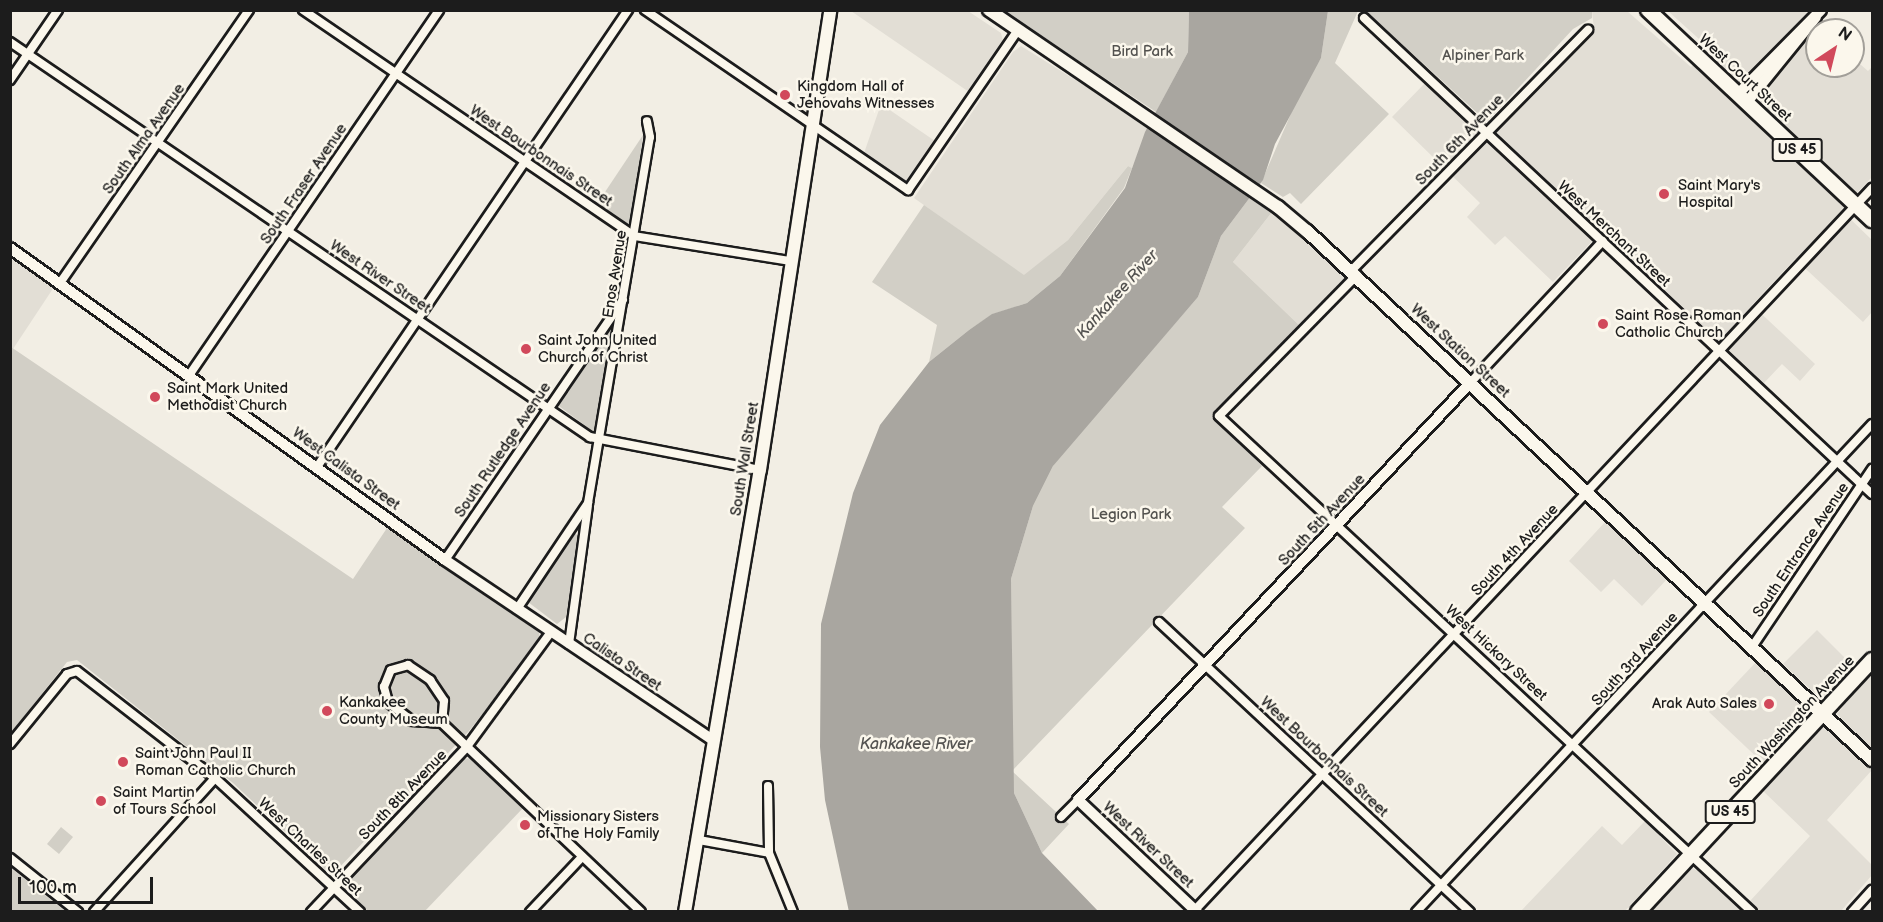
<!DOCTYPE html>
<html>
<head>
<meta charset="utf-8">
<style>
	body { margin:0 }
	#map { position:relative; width:1883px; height:922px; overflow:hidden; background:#f2eee4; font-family:"Balsamiq Sans",sans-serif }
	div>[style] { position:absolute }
	.built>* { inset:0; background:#e2ded5 }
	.green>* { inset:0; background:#d2cfc6 }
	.water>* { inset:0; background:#a9a6a0 }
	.roads { filter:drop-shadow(2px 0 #1c1c1c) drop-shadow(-2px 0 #1c1c1c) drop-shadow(0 2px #1c1c1c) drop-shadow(0 -2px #1c1c1c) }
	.minor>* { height:8px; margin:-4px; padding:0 4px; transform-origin:4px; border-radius:4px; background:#fbf7ec }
	.tertiary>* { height:10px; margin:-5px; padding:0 5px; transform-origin:5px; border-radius:5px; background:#fbf7ec }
	.secondary>* { height:12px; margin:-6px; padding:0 6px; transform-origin:6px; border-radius:6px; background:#fbf7ec }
	.primary>* { height:14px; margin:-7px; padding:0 7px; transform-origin:7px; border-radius:7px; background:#fbf7ec }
	.dots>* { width:16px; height:16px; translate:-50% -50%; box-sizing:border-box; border:3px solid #fbf7ec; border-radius:50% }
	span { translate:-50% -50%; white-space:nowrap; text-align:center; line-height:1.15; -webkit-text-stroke:5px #fbf7ec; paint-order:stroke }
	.shield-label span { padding:2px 4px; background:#fbf7ec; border:2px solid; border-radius:4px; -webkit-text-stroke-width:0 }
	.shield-label { font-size:14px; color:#1c1c1c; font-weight:700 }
	.park-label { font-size:15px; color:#53524f }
	.street-label { font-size:15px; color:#1c1c1c }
	.poi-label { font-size:15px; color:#1c1c1c }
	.left { translate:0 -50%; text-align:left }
	.right { translate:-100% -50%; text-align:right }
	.water-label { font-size:16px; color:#545351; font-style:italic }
	.frame { position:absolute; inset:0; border:12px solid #1c1c1c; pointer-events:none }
	.north { position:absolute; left:1805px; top:18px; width:60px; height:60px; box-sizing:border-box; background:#fbf7ec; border:2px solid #a29f99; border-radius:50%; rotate:35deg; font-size:16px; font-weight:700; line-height:24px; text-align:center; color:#1c1c1c }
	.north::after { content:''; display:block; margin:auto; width:21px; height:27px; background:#d1495b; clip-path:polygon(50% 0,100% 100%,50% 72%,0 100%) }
	.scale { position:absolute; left:18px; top:877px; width:135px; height:27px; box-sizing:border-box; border:3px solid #1c1c1c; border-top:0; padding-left:8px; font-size:18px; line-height:21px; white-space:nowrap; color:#1c1c1c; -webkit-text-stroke:4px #fbf7ec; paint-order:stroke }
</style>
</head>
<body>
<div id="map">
	<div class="built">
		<i style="clip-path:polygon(851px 11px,968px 11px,1001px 33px,1003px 41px,969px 92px)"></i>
		<i style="clip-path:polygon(1592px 11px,1627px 11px,1691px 67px,1709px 48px,1668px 11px,1805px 11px,1823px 30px,1817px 30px,1817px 66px,1853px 66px,1853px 58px,1868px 71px,1872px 67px,1872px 177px,1841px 210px,1872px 240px,1872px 312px,1863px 322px,1795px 259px,1752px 305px,1815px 364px,1800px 381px,1782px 364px,1764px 383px,1602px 231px,1553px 282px,1505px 236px,1495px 245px,1467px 217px,1480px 203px,1392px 117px,1426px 82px,1487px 140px,1594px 29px)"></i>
		<i style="clip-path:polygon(1021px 46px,1149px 126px,1132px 168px,1128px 166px,1068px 240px,1024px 276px,914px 198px,1013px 52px)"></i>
		<i style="clip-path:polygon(881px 104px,935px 141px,906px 181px,863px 156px)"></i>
		<i style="clip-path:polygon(1272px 212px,1348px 279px,1301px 327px,1233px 262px)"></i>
		<i style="clip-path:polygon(10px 257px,54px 287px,13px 349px,10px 347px)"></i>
		<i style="clip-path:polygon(1606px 521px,1668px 578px,1642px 606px,1614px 579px,1601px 592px,1569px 561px)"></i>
		<i style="clip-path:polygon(1817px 630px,1854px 667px,1821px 699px,1783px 664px)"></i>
		<i style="clip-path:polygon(1756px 662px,1808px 712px,1804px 722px,1764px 764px,1709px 712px)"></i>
		<i style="clip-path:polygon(1872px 671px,1872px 750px,1837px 714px)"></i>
		<i style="clip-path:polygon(1827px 727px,1872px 770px,1827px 820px,1872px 865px,1872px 875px,1841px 911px,1760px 911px,1750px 901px,1810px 836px,1761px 789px,1818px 728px)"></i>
		<i style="clip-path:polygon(1645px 821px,1677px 854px,1625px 911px,1521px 911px,1602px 826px,1622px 845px)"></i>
		<i style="clip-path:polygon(1691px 867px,1698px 871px,1741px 911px,1647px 912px)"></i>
	</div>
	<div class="green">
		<i style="clip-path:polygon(1004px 11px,1189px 11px,1188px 52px,1156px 112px)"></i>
		<i style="clip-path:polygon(1328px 11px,1358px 11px,1335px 63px,1389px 114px,1301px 204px,1290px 193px,1283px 197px,1261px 183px,1302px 88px,1321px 58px)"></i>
		<i style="clip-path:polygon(1592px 11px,1592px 18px,1573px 29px,1487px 122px,1366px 11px)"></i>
		<i style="clip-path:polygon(643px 135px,631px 222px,626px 225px,597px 204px)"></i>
		<i style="clip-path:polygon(1128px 166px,1132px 168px,1124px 188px,1060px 276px,1027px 303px,993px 314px,969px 330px,929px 362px,937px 325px,872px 282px,924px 205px,1024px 275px,1068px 240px)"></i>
		<i style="clip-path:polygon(1251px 196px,1272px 212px,1233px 262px,1301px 327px,1214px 417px,1262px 466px,1222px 507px,1245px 528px,1012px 771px,1069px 824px,1042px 853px,1014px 793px,1012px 771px,1011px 579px,1033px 506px,1056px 460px,1198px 297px,1221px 236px)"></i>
		<i style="clip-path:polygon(610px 329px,612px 334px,594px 432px,556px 404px)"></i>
		<i style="clip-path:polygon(11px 347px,353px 579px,387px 528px,539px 632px,540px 640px,469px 731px,336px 871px,327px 871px,233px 783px,77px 660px,67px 662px,11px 733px)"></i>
		<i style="clip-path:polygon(574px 533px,579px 536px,566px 617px,557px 624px,528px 602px)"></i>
		<i style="clip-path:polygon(470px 758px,523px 808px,425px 911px,368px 911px,345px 890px,345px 883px,463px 759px)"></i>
		<i style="clip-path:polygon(61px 827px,73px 837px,59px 854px,47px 844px)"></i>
		<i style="clip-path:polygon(11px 868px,65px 911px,11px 911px)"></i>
	</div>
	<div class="water">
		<i style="clip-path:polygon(1189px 11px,1328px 11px,1321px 58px,1275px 144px,1263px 180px,1221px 236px,1198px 297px,1053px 466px,1033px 506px,1011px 579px,1014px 793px,1042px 853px,1098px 911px,849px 912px,825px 800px,820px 747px,821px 624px,853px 493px,880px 425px,929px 362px,969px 330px,992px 314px,1027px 303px,1060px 276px,1125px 188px,1145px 132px,1188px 52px)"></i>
	</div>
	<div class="roads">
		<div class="minor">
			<i style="left:303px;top:10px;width:401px;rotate:34.3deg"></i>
			<i style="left:634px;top:236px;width:158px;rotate:9.1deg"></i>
			<i style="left:645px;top:10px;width:319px;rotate:34.4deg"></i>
			<i style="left:908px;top:190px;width:194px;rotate:-55.5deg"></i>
			<i style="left:1364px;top:18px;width:696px;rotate:43.14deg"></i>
			<i style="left:10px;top:42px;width:702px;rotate:34.26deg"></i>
			<i style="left:590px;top:437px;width:173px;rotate:11deg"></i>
			<i style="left:10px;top:80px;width:85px;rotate:-55.6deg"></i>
			<i style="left:1352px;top:270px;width:337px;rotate:-45.5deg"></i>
			<i style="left:1357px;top:275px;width:197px;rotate:134.4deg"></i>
			<i style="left:1219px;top:416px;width:728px;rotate:42.94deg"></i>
			<i style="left:60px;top:283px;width:332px;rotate:-55.3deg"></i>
			<i style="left:190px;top:374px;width:441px;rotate:-55.6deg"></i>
			<i style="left:1471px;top:382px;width:193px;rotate:-46.9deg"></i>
			<i style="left:317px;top:467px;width:553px;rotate:-55.76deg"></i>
			<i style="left:445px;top:560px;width:315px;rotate:-55.6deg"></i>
			<i style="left:517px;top:609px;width:128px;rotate:-56.2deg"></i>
			<i style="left:588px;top:503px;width:371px;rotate:-80.4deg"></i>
			<i style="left:650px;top:137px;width:16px;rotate:-101deg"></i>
			<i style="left:1159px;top:622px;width:425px;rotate:43deg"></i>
			<i style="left:569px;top:644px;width:139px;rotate:-82.2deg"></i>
			<i style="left:1752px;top:647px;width:215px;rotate:-56deg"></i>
			<i style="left:442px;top:723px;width:30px;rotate:-176deg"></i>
			<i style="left:412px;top:721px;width:31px;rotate:-142deg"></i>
			<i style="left:388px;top:702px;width:16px;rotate:-105deg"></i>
			<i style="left:384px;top:687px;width:18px;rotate:-68deg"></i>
			<i style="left:391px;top:670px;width:18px;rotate:-16deg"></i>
			<i style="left:408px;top:665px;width:27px;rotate:34deg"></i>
			<i style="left:430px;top:680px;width:25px;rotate:56deg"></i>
			<i style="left:444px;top:701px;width:22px;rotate:95deg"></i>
			<i style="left:442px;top:723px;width:274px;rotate:43.5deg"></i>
			<i style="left:10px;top:744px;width:90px;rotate:-50.8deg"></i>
			<i style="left:67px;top:674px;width:10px;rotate:-17deg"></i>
			<i style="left:77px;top:671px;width:175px;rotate:37.8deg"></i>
			<i style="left:215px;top:778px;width:197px;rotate:42.7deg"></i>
			<i style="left:768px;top:786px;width:67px;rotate:89.1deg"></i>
			<i style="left:769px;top:853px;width:64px;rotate:67.9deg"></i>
			<i style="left:1061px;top:817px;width:24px;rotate:-45deg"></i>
			<i style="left:699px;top:840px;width:71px;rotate:10.5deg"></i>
			<i style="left:10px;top:858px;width:87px;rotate:38.5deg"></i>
			<i style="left:94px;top:912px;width:181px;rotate:-47.9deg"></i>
			<i style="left:311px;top:912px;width:226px;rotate:-46.6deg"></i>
			<i style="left:466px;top:748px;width:144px;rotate:-53.8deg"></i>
			<i style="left:530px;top:912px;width:76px;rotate:-46.6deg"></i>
			<i style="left:1193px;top:912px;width:993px;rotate:-46.84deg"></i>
			<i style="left:1416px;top:912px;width:668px;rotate:-46.94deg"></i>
			<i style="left:1852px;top:912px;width:30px;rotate:-48deg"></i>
		</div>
		<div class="tertiary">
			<i style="left:1738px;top:94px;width:118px;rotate:-45.3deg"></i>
			<i style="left:1747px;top:102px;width:109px;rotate:-50.9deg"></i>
			<i style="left:10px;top:248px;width:535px;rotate:35.65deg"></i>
			<i style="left:445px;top:560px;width:321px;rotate:33.9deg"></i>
			<i style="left:1197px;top:912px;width:163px;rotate:-136.7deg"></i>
			<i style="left:1078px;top:800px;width:574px;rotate:-46.77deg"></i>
		</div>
		<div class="secondary">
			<i style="left:989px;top:10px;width:350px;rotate:34.3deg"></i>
			<i style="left:1278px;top:207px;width:38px;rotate:40deg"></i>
			<i style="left:1307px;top:231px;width:774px;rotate:43.12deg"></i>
			<i style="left:685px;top:912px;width:448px;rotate:-80.4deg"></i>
			<i style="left:760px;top:470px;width:465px;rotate:-81.3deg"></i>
		</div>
		<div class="primary">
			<i style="left:1648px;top:10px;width:307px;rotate:43.2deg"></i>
			<i style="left:1638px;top:912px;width:344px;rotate:-47.1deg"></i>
		</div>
	</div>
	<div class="dots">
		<i style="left:785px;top:95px;background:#d1495b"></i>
		<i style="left:1664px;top:194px;background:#d1495b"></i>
		<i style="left:1603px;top:324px;background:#d1495b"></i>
		<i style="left:526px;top:349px;background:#d1495b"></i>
		<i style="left:155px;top:397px;background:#d1495b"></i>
		<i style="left:1769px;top:704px;background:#d1495b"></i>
		<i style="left:327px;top:711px;background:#d1495b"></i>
		<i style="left:123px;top:762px;background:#d1495b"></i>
		<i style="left:101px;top:801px;background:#d1495b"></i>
		<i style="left:525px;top:825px;background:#d1495b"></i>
	</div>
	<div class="shield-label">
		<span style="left:1797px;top:150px">US 45</span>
		<span style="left:1730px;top:812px">US 45</span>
	</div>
	<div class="park-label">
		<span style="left:1142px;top:52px">Bird Park</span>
		<span style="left:1483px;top:56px">Alpiner Park</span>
		<span style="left:1131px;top:515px">Legion Park</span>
	</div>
	<div class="street-label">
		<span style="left:1745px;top:78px;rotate:43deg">West Court Street</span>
		<span style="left:144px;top:139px;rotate:-55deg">South Alma Avenue</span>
		<span style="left:1460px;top:140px;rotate:-46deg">South 6th Avenue</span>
		<span style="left:541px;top:156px;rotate:34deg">West Bourbonnais Street</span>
		<span style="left:304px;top:184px;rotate:-56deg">South Fraser Avenue</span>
		<span style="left:1614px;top:234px;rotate:43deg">West Merchant Street</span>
		<span style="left:615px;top:274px;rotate:-81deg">Enos Avenue</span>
		<span style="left:380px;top:277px;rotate:34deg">West River Street</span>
		<span style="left:1460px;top:351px;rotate:43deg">West Station Street</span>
		<span style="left:503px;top:450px;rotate:-56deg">South Rutledge Avenue</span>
		<span style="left:745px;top:459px;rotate:-81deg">South Wall Street</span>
		<span style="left:346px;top:469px;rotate:36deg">West Calista Street</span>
		<span style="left:1322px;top:520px;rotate:-47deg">South 5th Avenue</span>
		<span style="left:1515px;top:550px;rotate:-47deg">South 4th Avenue</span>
		<span style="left:1801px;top:550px;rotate:-56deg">South Entrance Avenue</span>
		<span style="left:1496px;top:653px;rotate:43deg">West Hickory Street</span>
		<span style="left:1635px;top:659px;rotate:-48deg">South 3rd Avenue</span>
		<span style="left:622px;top:662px;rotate:34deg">Calista Street</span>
		<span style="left:1792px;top:722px;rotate:-47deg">South Washington Avenue</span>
		<span style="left:1324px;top:757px;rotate:43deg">West Bourbonnais Street</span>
		<span style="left:403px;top:795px;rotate:-46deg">South 8th Avenue</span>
		<span style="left:1148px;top:845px;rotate:43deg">West River Street</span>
		<span style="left:310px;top:847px;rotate:43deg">West Charles Street</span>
	</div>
	<div class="poi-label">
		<span class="left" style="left:797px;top:95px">Kingdom Hall of<br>Jehovahs Witnesses</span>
		<span class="left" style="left:1678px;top:194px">Saint Mary's<br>Hospital</span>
		<span class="left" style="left:1615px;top:324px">Saint Rose Roman<br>Catholic Church</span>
		<span class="left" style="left:538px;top:349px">Saint John United<br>Church of Christ</span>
		<span class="left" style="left:167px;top:397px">Saint Mark United<br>Methodist Church</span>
		<span class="left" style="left:339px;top:711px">Kankakee<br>County Museum</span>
		<span class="right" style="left:1757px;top:704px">Arak Auto Sales</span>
		<span class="left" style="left:135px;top:762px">Saint John Paul II<br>Roman Catholic Church</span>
		<span class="left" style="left:113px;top:801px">Saint Martin<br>of Tours School</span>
		<span class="left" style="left:537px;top:825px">Missionary Sisters<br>of The Holy Family</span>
	</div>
	<div class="water-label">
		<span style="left:1118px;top:295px;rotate:-48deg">Kankakee River</span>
		<span style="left:916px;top:745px">Kankakee River</span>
	</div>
	<div class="frame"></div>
	<div class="north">N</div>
	<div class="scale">100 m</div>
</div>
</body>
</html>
